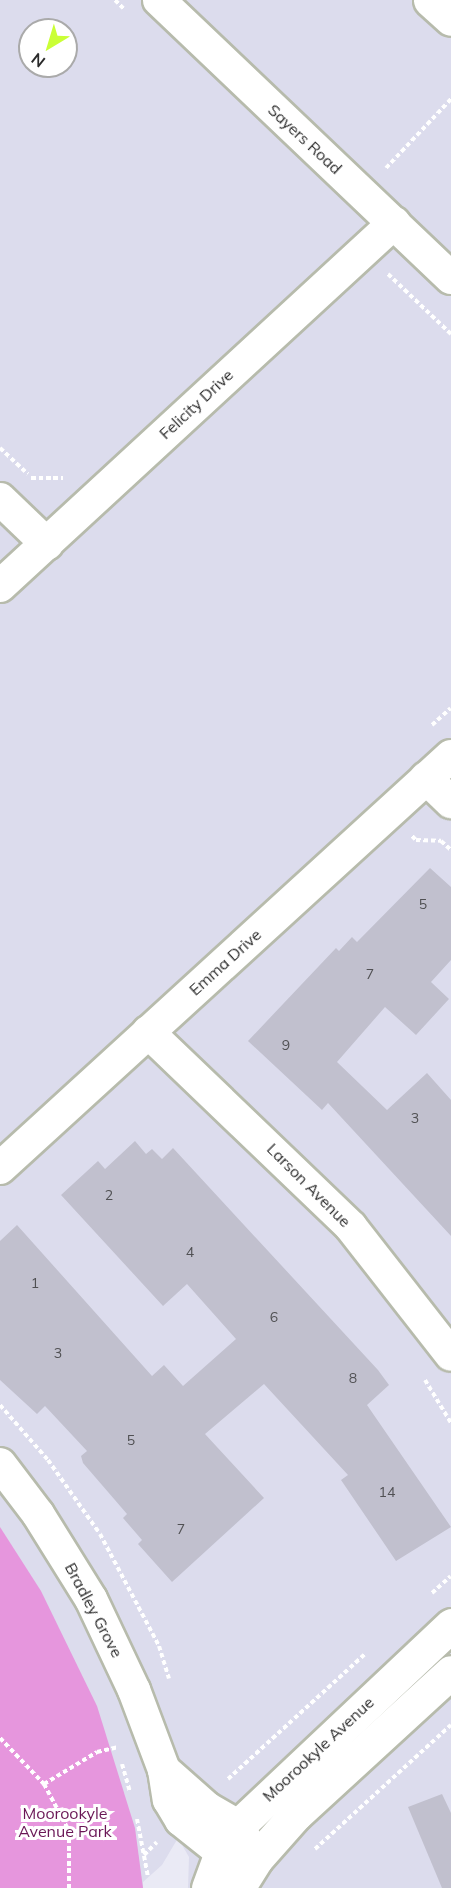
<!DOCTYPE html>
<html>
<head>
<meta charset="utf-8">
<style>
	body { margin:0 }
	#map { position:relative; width:451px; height:1888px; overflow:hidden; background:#dcdced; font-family:Mulish,sans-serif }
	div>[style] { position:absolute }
	.green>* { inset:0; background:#e696dd }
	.plaza>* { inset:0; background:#eaeaf5 }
	.building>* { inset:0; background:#c1c0ce }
	.path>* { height:4px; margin-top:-2px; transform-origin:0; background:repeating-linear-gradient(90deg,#fff 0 4.5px,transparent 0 7.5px) }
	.roads { filter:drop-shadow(2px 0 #b7bbac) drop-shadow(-2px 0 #b7bbac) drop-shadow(0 2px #b7bbac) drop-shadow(0 -2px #b7bbac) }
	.minor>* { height:32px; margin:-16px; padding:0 16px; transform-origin:16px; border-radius:16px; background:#fff }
	.tertiary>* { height:33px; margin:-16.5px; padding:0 16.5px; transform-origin:16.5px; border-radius:16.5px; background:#fff }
	.secondary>* { height:33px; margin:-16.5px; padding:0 16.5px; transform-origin:16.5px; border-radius:16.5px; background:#fff }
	span { translate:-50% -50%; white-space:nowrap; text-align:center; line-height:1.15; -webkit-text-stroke:6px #fff; paint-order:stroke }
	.number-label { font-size:14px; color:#505053 }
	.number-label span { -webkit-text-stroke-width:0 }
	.street-label { font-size:16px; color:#2a2a2a }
	.park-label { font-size:16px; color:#6a1756 }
	.north { position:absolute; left:18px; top:18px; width:60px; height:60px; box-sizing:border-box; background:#fff; border:2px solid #aaa; border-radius:50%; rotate:218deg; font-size:16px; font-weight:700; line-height:24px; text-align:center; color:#2a2a2a }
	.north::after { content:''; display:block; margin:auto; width:21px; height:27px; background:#caff36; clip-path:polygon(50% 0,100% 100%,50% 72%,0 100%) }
</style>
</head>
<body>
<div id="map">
	<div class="green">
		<i style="clip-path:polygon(0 1527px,41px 1591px,97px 1706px,135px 1828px,143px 1888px,0 1888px)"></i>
	</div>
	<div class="plaza">
		<i style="clip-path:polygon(178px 1838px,189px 1857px,188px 1888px,143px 1888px,143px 1882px,162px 1865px)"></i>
	</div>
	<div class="building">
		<i style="clip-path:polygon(430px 868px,451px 887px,451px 960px,431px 982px,449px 999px,416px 1035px,385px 1007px,337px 1062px,387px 1110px,427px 1073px,451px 1100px,451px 1236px,328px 1103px,322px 1110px,248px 1041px,336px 948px,339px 951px,352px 937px,357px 942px)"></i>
		<i style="clip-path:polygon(135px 1141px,146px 1154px,152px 1149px,162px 1159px,173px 1148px,378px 1370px,389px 1385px,367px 1405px,451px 1527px,396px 1561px,341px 1480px,348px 1475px,264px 1384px,205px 1434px,264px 1498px,172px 1582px,138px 1544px,142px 1540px,123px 1518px,127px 1514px,83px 1463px,81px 1456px,87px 1451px,45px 1406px,37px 1414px,0 1380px,0 1241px,17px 1225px,152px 1376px,164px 1365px,183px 1386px,236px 1339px,187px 1284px,163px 1306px,61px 1195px,98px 1161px,105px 1169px)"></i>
		<i style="clip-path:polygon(442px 1794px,451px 1813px,451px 1888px,442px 1888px,408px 1807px)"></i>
	</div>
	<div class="path">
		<i style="left:115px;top:0;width:13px;rotate:45deg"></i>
		<i style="left:386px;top:168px;width:95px;rotate:-46.7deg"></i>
		<i style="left:388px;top:274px;width:87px;rotate:43.6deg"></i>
		<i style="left:0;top:448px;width:38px;rotate:43deg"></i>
		<i style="left:31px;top:478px;width:32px"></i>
		<i style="left:432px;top:725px;width:25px;rotate:-42deg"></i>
		<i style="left:412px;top:836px;width:6px;rotate:45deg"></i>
		<i style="left:416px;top:840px;width:25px;rotate:2deg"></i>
		<i style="left:441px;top:841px;width:13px;rotate:42deg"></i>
		<i style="left:425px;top:1380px;width:50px;rotate:58.8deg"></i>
		<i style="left:0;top:1405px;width:73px;rotate:48.9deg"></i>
		<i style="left:48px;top:1460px;width:90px;rotate:54.9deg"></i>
		<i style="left:100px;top:1534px;width:127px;rotate:62.2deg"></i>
		<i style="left:159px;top:1646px;width:34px;rotate:73deg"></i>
		<i style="left:432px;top:1593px;width:25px;rotate:-42deg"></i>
		<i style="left:0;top:1738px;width:64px;rotate:46.3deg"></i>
		<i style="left:44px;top:1784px;width:53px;rotate:62deg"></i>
		<i style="left:69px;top:1831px;width:57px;rotate:90deg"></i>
		<i style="left:122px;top:1764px;width:29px;rotate:74deg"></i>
		<i style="left:228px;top:1779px;width:187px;rotate:-42.4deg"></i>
		<i style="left:44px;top:1784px;width:62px;rotate:-31.1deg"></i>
		<i style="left:97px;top:1752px;width:22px;rotate:-13deg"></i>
		<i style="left:137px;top:1819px;width:59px;rotate:79.3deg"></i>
		<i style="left:315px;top:1849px;width:184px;rotate:-42.4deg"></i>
		<i style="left:144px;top:1855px;width:18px;rotate:-45deg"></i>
	</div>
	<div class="roads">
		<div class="minor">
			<i style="left:159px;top:0;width:403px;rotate:43.6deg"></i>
			<i style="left:0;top:499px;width:65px;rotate:43.8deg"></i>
			<i style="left:0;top:586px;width:536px;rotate:-42.65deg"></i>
			<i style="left:426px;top:778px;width:35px;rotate:44deg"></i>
			<i style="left:148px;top:1032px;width:281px;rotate:43.8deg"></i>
			<i style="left:351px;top:1227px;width:162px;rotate:52deg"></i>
			<i style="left:0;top:1168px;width:611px;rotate:-42.41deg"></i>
			<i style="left:0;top:1464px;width:63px;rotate:52.8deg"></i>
			<i style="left:38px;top:1514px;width:100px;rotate:58.1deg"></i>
			<i style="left:91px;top:1599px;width:101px;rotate:64.7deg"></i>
			<i style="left:134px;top:1690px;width:85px;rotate:69.4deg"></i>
			<i style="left:164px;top:1770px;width:30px;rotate:81deg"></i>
			<i style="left:169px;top:1800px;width:23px;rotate:59deg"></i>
			<i style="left:181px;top:1820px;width:51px;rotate:38.7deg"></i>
			<i style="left:221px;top:1852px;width:36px;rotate:11deg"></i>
			<i style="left:164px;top:1770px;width:57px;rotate:41.5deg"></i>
			<i style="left:207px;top:1808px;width:36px;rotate:30deg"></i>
			<i style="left:238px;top:1826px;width:25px;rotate:61deg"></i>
		</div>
		<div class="tertiary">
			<i style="left:208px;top:1888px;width:38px;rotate:-70deg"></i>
			<i style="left:221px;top:1852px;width:31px;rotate:-57deg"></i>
			<i style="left:238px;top:1826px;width:293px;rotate:-43.3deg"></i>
			<i style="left:238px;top:1888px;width:34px;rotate:-58deg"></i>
			<i style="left:256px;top:1859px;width:60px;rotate:-48.4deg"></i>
			<i style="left:296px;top:1814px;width:210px;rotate:-42.5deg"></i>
		</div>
		<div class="secondary">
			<i style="left:430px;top:0;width:28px;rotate:42deg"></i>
		</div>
	</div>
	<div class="number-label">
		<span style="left:423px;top:904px">5</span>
		<span style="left:370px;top:974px">7</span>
		<span style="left:286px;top:1045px">9</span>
		<span style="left:415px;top:1118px">3</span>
		<span style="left:109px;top:1195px">2</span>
		<span style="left:190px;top:1252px">4</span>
		<span style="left:35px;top:1283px">1</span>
		<span style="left:274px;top:1317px">6</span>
		<span style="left:58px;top:1353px">3</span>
		<span style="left:353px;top:1378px">8</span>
		<span style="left:131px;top:1440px">5</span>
		<span style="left:387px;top:1492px">14</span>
		<span style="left:181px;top:1529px">7</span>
	</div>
	<div class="street-label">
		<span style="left:305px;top:139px;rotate:43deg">Sayers Road</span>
		<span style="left:196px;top:404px;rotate:-43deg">Felicity Drive</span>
		<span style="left:225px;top:962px;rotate:-42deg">Emma Drive</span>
		<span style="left:309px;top:1185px;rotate:45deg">Larson Avenue</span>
		<span style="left:94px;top:1610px;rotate:62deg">Bradley Grove</span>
		<span style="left:318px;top:1749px;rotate:-43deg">Moorookyle Avenue</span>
	</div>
	<div class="park-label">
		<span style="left:65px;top:1822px">Moorookyle<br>Avenue Park</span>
	</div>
	<div class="north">N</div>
</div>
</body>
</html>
